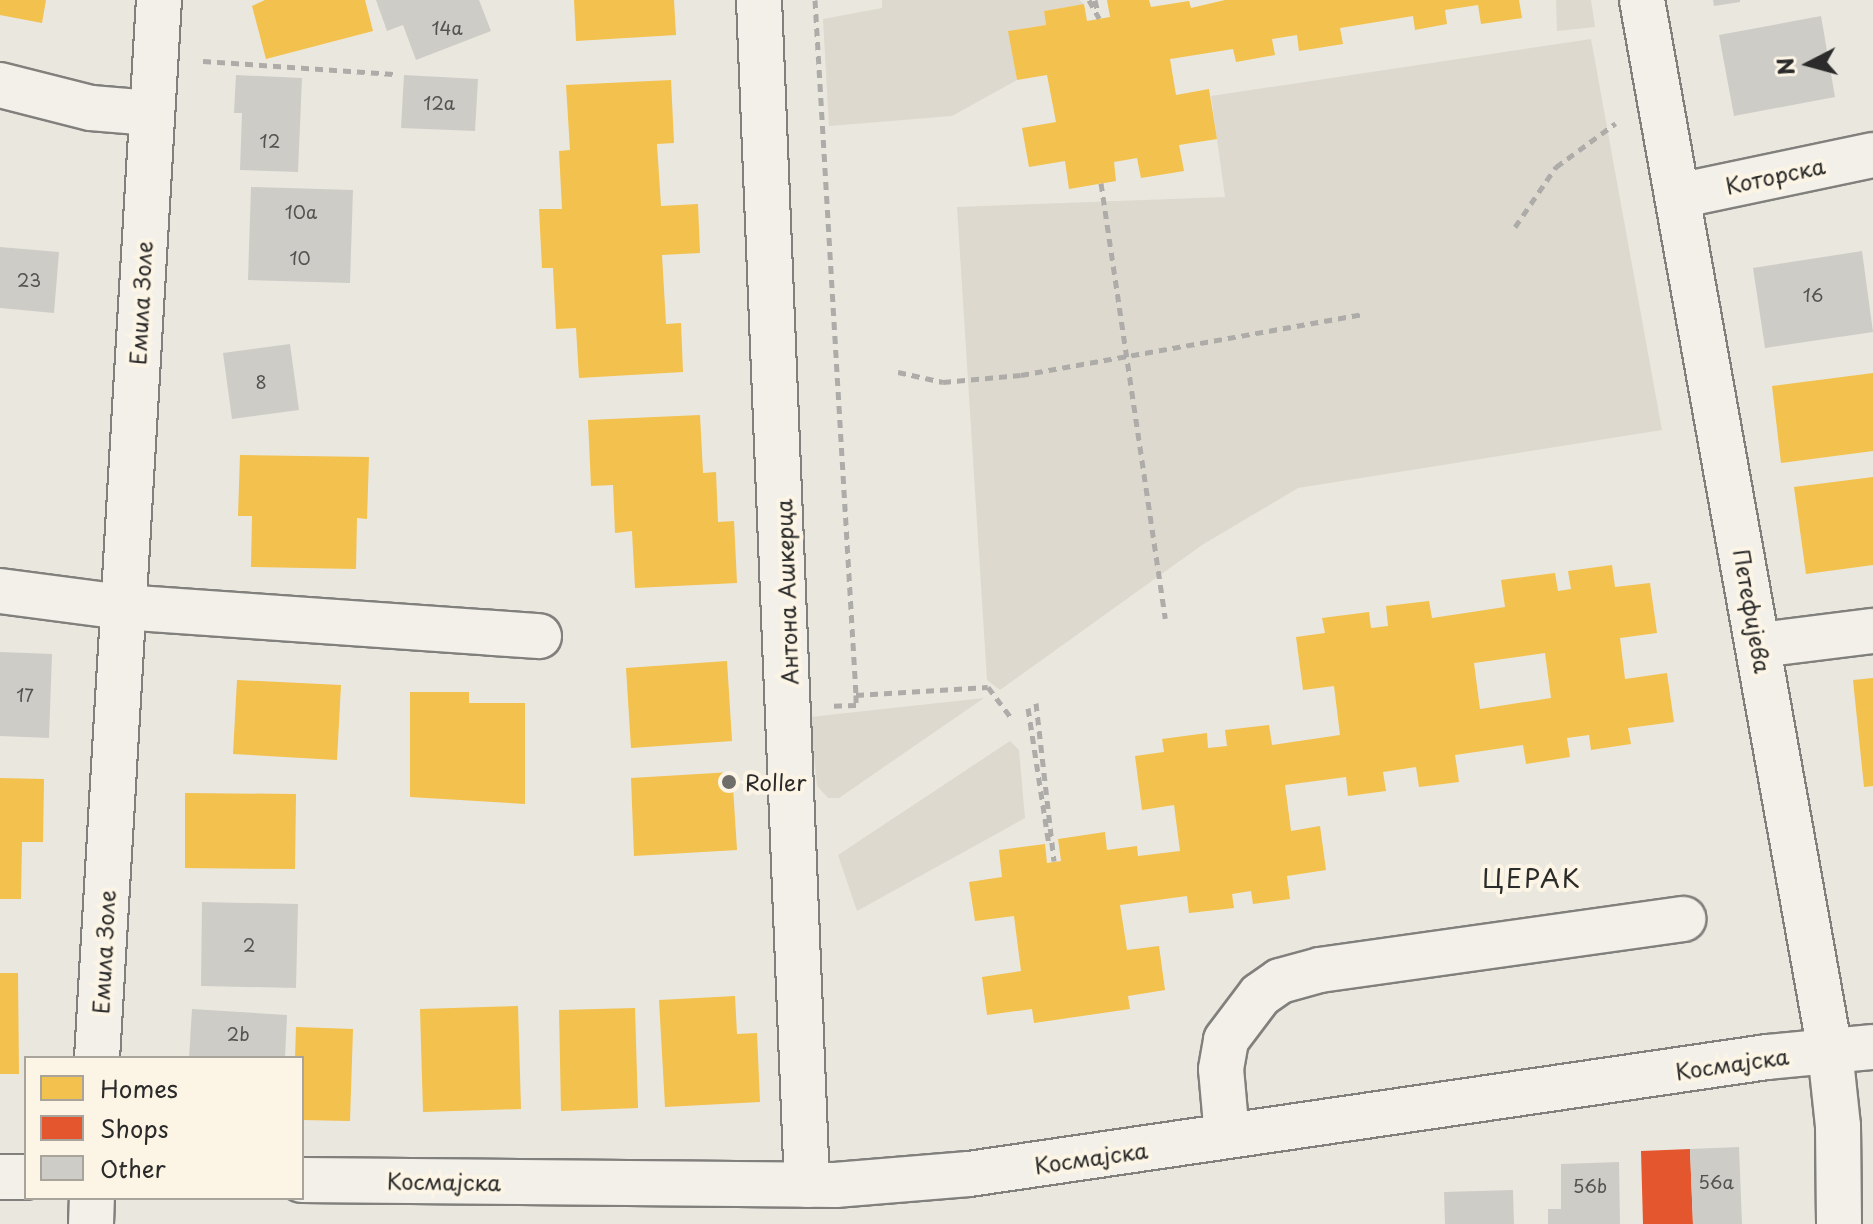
<!DOCTYPE html>
<html>
<head>
<meta charset="utf-8">
<style>
	body { margin:0 }
	#map { position:relative; width:1873px; height:1224px; overflow:hidden; background:#eae7df; font-family:"Playpen Sans",sans-serif }
	div>[style] { position:absolute }
	.green>* { inset:0; background:#ddd9ce }
	.homes>* { inset:0; background:#f2c14e }
	.shops>* { inset:0; background:#e4572e }
	.building>* { inset:0; background:#ceccc6 }
	.path>* { height:5px; margin-top:-2.5px; transform-origin:0; background:repeating-linear-gradient(90deg,#aeaca9 0 8px,transparent 0 14px) }
	.roads { filter:drop-shadow(2px 0 #81807c) drop-shadow(-2px 0 #81807c) drop-shadow(0 2px #81807c) drop-shadow(0 -2px #81807c) }
	.minor>* { height:44px; margin:-22px; padding:0 22px; transform-origin:22px; border-radius:22px; background:#f3f0ea }
	.dots>* { width:22px; height:22px; translate:-50% -50%; box-sizing:border-box; border:4px solid #fcf5e5; border-radius:50% }
	span { translate:-50% -50%; white-space:nowrap; text-align:center; line-height:1.15; -webkit-text-stroke:8px #fcf5e5; paint-order:stroke }
	.number-label { font-size:18px; color:#545352 }
	.number-label span { -webkit-text-stroke-width:0 }
	.street-label { font-size:22px; color:#2b2b2b }
	.poi-label { font-size:22px; color:#2b2b2b }
	.left { translate:0 -50%; text-align:left }
	.quarter-label { font-size:26px; color:#2b2b2b; letter-spacing:2px }
	.legend { position:absolute; left:24px; top:1056px; width:280px; height:144px; box-sizing:border-box; background:#fcf5e5; border:2px solid #a8a49b; margin:0; padding:10px 14px; list-style:none; font-size:24px; color:#2b2b2b }
	.legend li { display:flex; align-items:center; gap:16px; height:40px }
	.legend b { width:40px; border:2px solid #a8a49b }
	.north { position:absolute; left:1769px; top:24px; width:80px; height:80px; -webkit-text-stroke:6px #fcf5e5; paint-order:stroke; rotate:264deg; font-size:22px; font-weight:700; line-height:32px; text-align:center; color:#2b2b2b }
	.north::after { content:''; display:block; margin:auto; width:28px; height:36px; background:#2b2b2b; clip-path:polygon(50% 0,100% 100%,50% 72%,0 100%) }
</style>
</head>
<body>
<div id="map">
	<div class="green">
		<i style="clip-path:polygon(882px 0,1079px 0,1084px 4px,1044px 11px,1046px 25px,1009px 31px,1017px 80px,952px 116px,829px 126px,823px 19px,882px 8px)"></i>
		<i style="clip-path:polygon(1556px 0,1591px 0,1595px 27px,1557px 31px)"></i>
		<i style="clip-path:polygon(1591px 39px,1662px 430px,1298px 488px,1202px 545px,1000px 690px,987px 680px,957px 207px,1225px 197px,1211px 96px)"></i>
		<i style="clip-path:polygon(984px 698px,839px 798px,828px 798px,817px 786px,810px 717px)"></i>
		<i style="clip-path:polygon(1010px 741px,1019px 750px,1025px 818px,857px 911px,838px 855px)"></i>
	</div>
	<div class="homes">
		<i style="clip-path:polygon(0 0,46px 0,42px 23px,0 15px)"></i>
		<i style="clip-path:polygon(265px 0,365px 0,373px 31px,266px 59px,252px 6px)"></i>
		<i style="clip-path:polygon(574px 0,674px 0,676px 35px,576px 41px)"></i>
		<i style="clip-path:polygon(1107px 0,1149px 0,1151px 7px,1189px 1px,1191px 8px,1225px 0,1519px 0,1522px 18px,1481px 24px,1478px 5px,1445px 10px,1447px 24px,1415px 30px,1413px 16px,1340px 28px,1343px 44px,1299px 51px,1297px 35px,1272px 39px,1275px 55px,1236px 62px,1233px 49px,1170px 59px,1176px 95px,1209px 89px,1217px 139px,1179px 145px,1184px 171px,1141px 178px,1137px 158px,1114px 162px,1116px 181px,1069px 189px,1065px 161px,1029px 167px,1022px 128px,1056px 122px,1047px 75px,1017px 80px,1008px 31px,1046px 25px,1044px 11px,1084px 4px,1087px 21px,1110px 17px)"></i>
		<i style="clip-path:polygon(671px 80px,674px 143px,657px 144px,661px 206px,698px 204px,700px 253px,662px 255px,666px 324px,681px 323px,683px 372px,579px 378px,576px 328px,556px 329px,553px 268px,542px 268px,539px 209px,562px 209px,559px 151px,570px 150px,566px 85px)"></i>
		<i style="clip-path:polygon(1873px 373px,1873px 451px,1781px 463px,1772px 386px)"></i>
		<i style="clip-path:polygon(700px 415px,703px 473px,716px 472px,718px 522px,734px 521px,737px 583px,635px 588px,632px 531px,615px 533px,613px 485px,591px 486px,588px 420px)"></i>
		<i style="clip-path:polygon(240px 455px,369px 457px,367px 519px,357px 518px,356px 569px,251px 567px,252px 516px,238px 516px)"></i>
		<i style="clip-path:polygon(1873px 477px,1873px 565px,1806px 574px,1794px 487px)"></i>
		<i style="clip-path:polygon(evenodd,1612px 565px,1615px 587px,1650px 583px,1657px 633px,1620px 638px,1625px 679px,1667px 673px,1674px 722px,1628px 728px,1631px 744px,1591px 750px,1589px 735px,1567px 738px,1570px 757px,1526px 764px,1523px 745px,1455px 755px,1459px 782px,1419px 787px,1416px 767px,1383px 772px,1386px 791px,1348px 796px,1346px 777px,1285px 785px,1291px 831px,1320px 826px,1326px 870px,1287px 876px,1290px 899px,1253px 904px,1251px 891px,1232px 894px,1234px 908px,1189px 913px,1187px 896px,1120px 905px,1127px 950px,1159px 946px,1165px 990px,1128px 996px,1130px 1009px,1034px 1023px,1032px 1009px,987px 1015px,982px 977px,1021px 971px,1014px 916px,975px 921px,969px 882px,1002px 877px,999px 850px,1045px 844px,1047px 863px,1061px 861px,1058px 839px,1105px 832px,1107px 850px,1137px 846px,1138px 856px,1180px 851px,1174px 805px,1142px 810px,1135px 756px,1164px 752px,1162px 739px,1207px 733px,1208px 748px,1227px 746px,1225px 730px,1269px 725px,1272px 745px,1340px 735px,1334px 686px,1303px 690px,1296px 637px,1325px 633px,1322px 618px,1369px 612px,1371px 628px,1388px 626px,1386px 606px,1429px 601px,1432px 618px,1505px 607px,1501px 580px,1555px 573px,1558px 591px,1571px 589px,1568px 571px,1612px 565px,1545px 653px,1551px 698px,1480px 709px,1474px 663px,1545px 653px)"></i>
		<i style="clip-path:polygon(727px 661px,732px 741px,631px 748px,626px 668px)"></i>
		<i style="clip-path:polygon(1873px 678px,1873px 786px,1864px 787px,1853px 680px)"></i>
		<i style="clip-path:polygon(237px 680px,341px 685px,337px 760px,233px 754px)"></i>
		<i style="clip-path:polygon(410px 692px,469px 692px,469px 703px,525px 703px,525px 804px,410px 797px)"></i>
		<i style="clip-path:polygon(732px 772px,737px 850px,634px 856px,631px 778px)"></i>
		<i style="clip-path:polygon(0 778px,44px 779px,43px 842px,22px 842px,21px 899px,0 899px)"></i>
		<i style="clip-path:polygon(185px 793px,296px 794px,295px 869px,185px 868px)"></i>
		<i style="clip-path:polygon(0 973px,18px 973px,19px 1074px,0 1074px)"></i>
		<i style="clip-path:polygon(735px 996px,737px 1034px,757px 1033px,760px 1102px,665px 1107px,659px 1000px)"></i>
		<i style="clip-path:polygon(518px 1006px,521px 1109px,423px 1112px,420px 1009px)"></i>
		<i style="clip-path:polygon(635px 1008px,638px 1108px,561px 1111px,559px 1010px)"></i>
		<i style="clip-path:polygon(296px 1027px,353px 1029px,350px 1121px,302px 1120px,302px 1058px,295px 1058px)"></i>
	</div>
	<div class="shops">
		<i style="clip-path:polygon(1690px 1149px,1693px 1224px,1643px 1224px,1641px 1151px)"></i>
	</div>
	<div class="building">
		<i style="clip-path:polygon(376px 0,479px 0,491px 31px,416px 60px,403px 25px,387px 31px)"></i>
		<i style="clip-path:polygon(1713px 0,1740px 0,1740px 2px,1714px 6px)"></i>
		<i style="clip-path:polygon(1821px 16px,1835px 97px,1734px 116px,1719px 35px)"></i>
		<i style="clip-path:polygon(236px 75px,302px 78px,298px 172px,240px 170px,242px 113px,234px 113px)"></i>
		<i style="clip-path:polygon(404px 75px,478px 79px,475px 131px,401px 128px)"></i>
		<i style="clip-path:polygon(251px 187px,353px 190px,350px 283px,248px 280px)"></i>
		<i style="clip-path:polygon(0 247px,59px 252px,54px 313px,0 308px)"></i>
		<i style="clip-path:polygon(1862px 251px,1873px 332px,1765px 348px,1753px 268px)"></i>
		<i style="clip-path:polygon(290px 344px,299px 410px,232px 419px,223px 353px)"></i>
		<i style="clip-path:polygon(0 652px,52px 654px,49px 738px,0 736px)"></i>
		<i style="clip-path:polygon(202px 902px,298px 904px,296px 988px,201px 986px)"></i>
		<i style="clip-path:polygon(192px 1009px,287px 1015px,285px 1058px,189px 1058px)"></i>
		<i style="clip-path:polygon(1739px 1147px,1742px 1224px,1693px 1224px,1690px 1149px)"></i>
		<i style="clip-path:polygon(1619px 1162px,1620px 1224px,1548px 1224px,1548px 1209px,1561px 1209px,1561px 1164px)"></i>
		<i style="clip-path:polygon(1513px 1190px,1514px 1224px,1445px 1224px,1444px 1192px)"></i>
	</div>
	<div class="path">
		<i style="left:815px;top:0;width:696px;rotate:86.62deg"></i>
		<i style="left:856px;top:695px;width:10px;rotate:90deg"></i>
		<i style="left:856px;top:705px;width:24px;rotate:178deg"></i>
		<i style="left:1089px;top:0;width:21px;rotate:61deg"></i>
		<i style="left:1095px;top:0;width:13px;rotate:77deg"></i>
		<i style="left:203px;top:61px;width:191px;rotate:3.9deg"></i>
		<i style="left:1101px;top:183px;width:440px;rotate:81.6deg"></i>
		<i style="left:1515px;top:227px;width:73px;rotate:-55.7deg"></i>
		<i style="left:1556px;top:167px;width:74px;rotate:-36.3deg"></i>
		<i style="left:898px;top:372px;width:46px;rotate:12.5deg"></i>
		<i style="left:943px;top:382px;width:78px;rotate:-5.1deg"></i>
		<i style="left:1021px;top:375px;width:349px;rotate:-10.1deg"></i>
		<i style="left:856px;top:695px;width:132px;rotate:-3.5deg"></i>
		<i style="left:988px;top:687px;width:40px;rotate:53deg"></i>
		<i style="left:1036px;top:703px;width:159px;rotate:83.5deg"></i>
		<i style="left:1028px;top:708px;width:139px;rotate:81.3deg"></i>
	</div>
	<div class="roads">
		<div class="minor">
			<i style="left:759px;top:0;width:1186px;rotate:87.68deg"></i>
			<i style="left:1642px;top:0;width:1068px;rotate:79.86deg"></i>
			<i style="left:1830px;top:1051px;width:75px;rotate:83.9deg"></i>
			<i style="left:1838px;top:1126px;width:98px;rotate:89.4deg"></i>
			<i style="left:0;top:85px;width:94px;rotate:14.2deg"></i>
			<i style="left:91px;top:108px;width:60px;rotate:4.8deg"></i>
			<i style="left:1678px;top:196px;width:199px;rotate:-11.9deg"></i>
			<i style="left:0;top:591px;width:123px;rotate:7.5deg"></i>
			<i style="left:122px;top:607px;width:418px;rotate:4deg"></i>
			<i style="left:1760px;top:645px;width:114px;rotate:-7.1deg"></i>
			<i style="left:97px;top:1058px;width:1060px;rotate:-86.65deg"></i>
			<i style="left:1227px;top:1136px;width:67px;rotate:-95.1deg"></i>
			<i style="left:1221px;top:1069px;width:29px;rotate:-80deg"></i>
			<i style="left:1226px;top:1040px;width:56px;rotate:-52.9deg"></i>
			<i style="left:1260px;top:995px;width:24px;rotate:-35deg"></i>
			<i style="left:1280px;top:981px;width:41px;rotate:-15.4deg"></i>
			<i style="left:1320px;top:970px;width:367px;rotate:-8deg"></i>
			<i style="left:0;top:1177px;width:26px"></i>
			<i style="left:302px;top:1180px;width:533px;rotate:0.54deg"></i>
			<i style="left:835px;top:1185px;width:134px;rotate:-4.7deg"></i>
			<i style="left:969px;top:1174px;width:807px;rotate:-8.34deg"></i>
			<i style="left:1767px;top:1057px;width:106px;rotate:-5.4deg"></i>
			<i style="left:91px;top:1224px;width:26px;rotate:-88deg"></i>
		</div>
	</div>
	<div class="dots">
		<i style="left:729px;top:782px;background:#6e6d6a"></i>
	</div>
	<div class="number-label">
		<span style="left:447px;top:28px">14a</span>
		<span style="left:439px;top:103px">12a</span>
		<span style="left:270px;top:141px">12</span>
		<span style="left:301px;top:212px">10a</span>
		<span style="left:300px;top:258px">10</span>
		<span style="left:29px;top:280px">23</span>
		<span style="left:1813px;top:295px">16</span>
		<span style="left:261px;top:382px">8</span>
		<span style="left:25px;top:695px">17</span>
		<span style="left:249px;top:945px">2</span>
		<span style="left:238px;top:1034px">2b</span>
		<span style="left:1716px;top:1182px">56a</span>
		<span style="left:1590px;top:1186px">56b</span>
	</div>
	<div class="street-label">
		<span style="left:1775px;top:175px;rotate:-12deg">Которска</span>
		<span style="left:140px;top:303px;rotate:-87deg">Емила Золе</span>
		<span style="left:786px;top:592px;rotate:-92deg">Антона Ашкерца</span>
		<span style="left:1753px;top:611px;rotate:80deg">Петефијева</span>
		<span style="left:103px;top:952px;rotate:-87deg">Емила Золе</span>
		<span style="left:1732px;top:1063px;rotate:-8deg">Космајска</span>
		<span style="left:1091px;top:1157px;rotate:-8deg">Космајска</span>
		<span style="left:444px;top:1181px;rotate:1deg">Космајска</span>
	</div>
	<div class="poi-label">
		<span class="left" style="left:745px;top:782px">Roller</span>
	</div>
	<div class="quarter-label">
		<span style="left:1532px;top:878px">ЦЕРАК</span>
	</div>
	<ul class="legend">
	<li><b style="height:22px;background:#f2c14e"></b>Homes</li>
	<li><b style="height:22px;background:#e4572e"></b>Shops</li>
	<li><b style="height:22px;background:#ceccc6"></b>Other</li>
	</ul>
	<div class="north">N</div>
</div>
</body>
</html>
